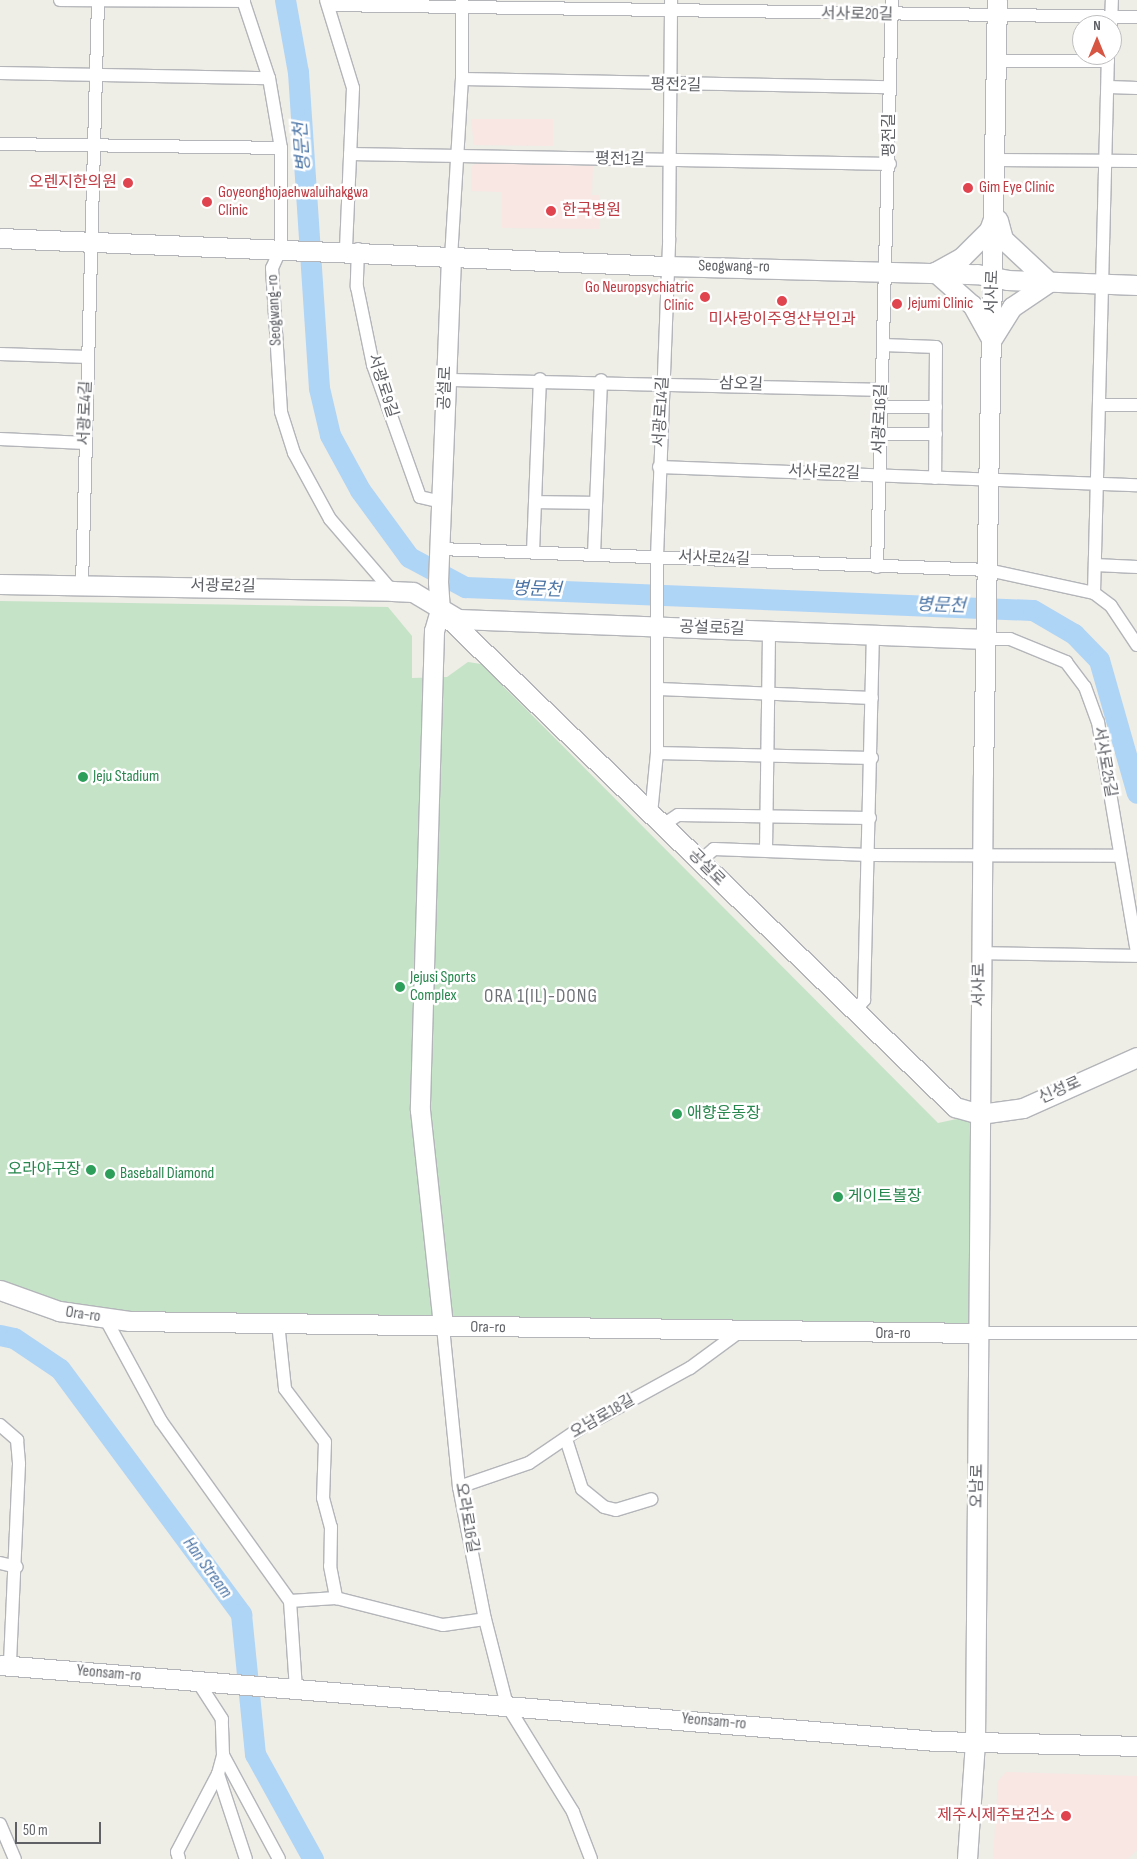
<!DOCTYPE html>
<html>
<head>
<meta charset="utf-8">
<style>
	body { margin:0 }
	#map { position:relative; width:1137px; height:1859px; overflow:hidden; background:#eeede6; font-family:"Sofia Sans Condensed","Noto Sans KR",sans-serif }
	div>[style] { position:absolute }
	.medical>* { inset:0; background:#f9e7e4 }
	.green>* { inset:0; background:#c5e3c7 }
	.river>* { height:21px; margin:-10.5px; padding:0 10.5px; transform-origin:10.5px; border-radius:10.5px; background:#aed4f6 }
	.roads { filter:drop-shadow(1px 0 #b3b5b9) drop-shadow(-1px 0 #b3b5b9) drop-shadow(0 1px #b3b5b9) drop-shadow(0 -1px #b3b5b9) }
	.street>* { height:12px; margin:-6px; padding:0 6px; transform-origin:6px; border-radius:6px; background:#fff }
	.secondary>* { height:19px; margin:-9.5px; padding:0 9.5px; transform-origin:9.5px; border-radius:9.5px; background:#fff }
	.dots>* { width:14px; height:14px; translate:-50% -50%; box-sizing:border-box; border:2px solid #fff; border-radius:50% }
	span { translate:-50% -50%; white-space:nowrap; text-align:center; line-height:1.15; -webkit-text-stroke:5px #fff; paint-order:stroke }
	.street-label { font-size:16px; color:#5e6065 }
	.health-label { font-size:16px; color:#be3a42 }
	.right { translate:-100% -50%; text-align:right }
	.left { translate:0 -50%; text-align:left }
	.leisure-label { font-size:16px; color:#27864d }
	.water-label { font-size:18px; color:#4c75a6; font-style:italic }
	.quarter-label { font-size:19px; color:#6f7277; letter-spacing:1px }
	.north { position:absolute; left:1072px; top:15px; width:50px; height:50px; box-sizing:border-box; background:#fff; border:1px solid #bfbfc1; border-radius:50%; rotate:0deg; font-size:14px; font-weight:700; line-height:20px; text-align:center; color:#5e6065 }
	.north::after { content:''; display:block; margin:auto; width:18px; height:22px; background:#d75543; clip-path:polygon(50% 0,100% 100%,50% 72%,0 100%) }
	.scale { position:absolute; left:15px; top:1822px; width:86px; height:22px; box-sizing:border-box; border:2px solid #5e6065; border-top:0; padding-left:6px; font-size:15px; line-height:18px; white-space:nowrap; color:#5e6065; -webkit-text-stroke:4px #fff; paint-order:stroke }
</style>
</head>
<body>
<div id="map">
	<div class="medical">
		<i style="clip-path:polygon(471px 119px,553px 119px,553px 146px,474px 145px)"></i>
		<i style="clip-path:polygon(478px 163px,593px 166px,592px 195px,600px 195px,599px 229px,502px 228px,502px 192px,471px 191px,472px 166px)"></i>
		<i style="clip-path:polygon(1006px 1772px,1137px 1776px,1137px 1850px,1128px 1859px,993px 1859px,998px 1781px)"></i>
	</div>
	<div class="green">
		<i style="clip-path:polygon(0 601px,388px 607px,412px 636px,412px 678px,447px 677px,468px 662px,481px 664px,938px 1123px,980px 1114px,980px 1333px,119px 1320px,0 1290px)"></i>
	</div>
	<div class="river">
		<i style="left:285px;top:0;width:73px;rotate:79.8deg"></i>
		<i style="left:298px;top:72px;width:317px;rotate:86.2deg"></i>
		<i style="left:319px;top:388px;width:48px;rotate:76.8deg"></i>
		<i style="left:330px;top:435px;width:63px;rotate:61.4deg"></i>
		<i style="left:360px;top:490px;width:83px;rotate:53.8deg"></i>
		<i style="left:409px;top:557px;width:64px;rotate:28.2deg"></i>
		<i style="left:465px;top:587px;width:568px;rotate:2.32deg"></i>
		<i style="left:1033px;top:610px;width:48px;rotate:30.3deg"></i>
		<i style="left:1074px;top:634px;width:36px;rotate:46deg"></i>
		<i style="left:1099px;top:660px;width:138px;rotate:74.1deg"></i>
		<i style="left:0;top:1335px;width:14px;rotate:12deg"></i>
		<i style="left:14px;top:1338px;width:55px;rotate:34deg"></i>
		<i style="left:60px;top:1369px;width:305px;rotate:53.5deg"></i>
		<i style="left:241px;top:1614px;width:141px;rotate:84.3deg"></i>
		<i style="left:255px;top:1754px;width:120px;rotate:61.1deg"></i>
	</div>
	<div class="roads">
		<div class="street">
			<i style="left:60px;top:0;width:184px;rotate:0.3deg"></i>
			<i style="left:243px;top:0;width:82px;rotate:71.6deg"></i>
			<i style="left:269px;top:78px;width:71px;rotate:80.3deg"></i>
			<i style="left:281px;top:148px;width:100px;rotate:90deg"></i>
			<i style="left:281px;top:248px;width:22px;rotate:114deg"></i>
			<i style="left:272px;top:268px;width:144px;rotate:86.4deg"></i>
			<i style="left:281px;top:412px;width:43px;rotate:72.4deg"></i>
			<i style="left:294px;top:453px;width:75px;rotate:61.4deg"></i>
			<i style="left:330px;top:519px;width:95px;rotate:49.3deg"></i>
			<i style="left:326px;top:0;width:92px;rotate:72.9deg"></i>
			<i style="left:353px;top:88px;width:161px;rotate:92.5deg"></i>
			<i style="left:328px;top:5px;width:809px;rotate:0.85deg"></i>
			<i style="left:1111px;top:25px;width:25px;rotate:-88deg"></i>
			<i style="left:997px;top:61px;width:111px"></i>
			<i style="left:0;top:73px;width:269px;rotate:1.1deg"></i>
			<i style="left:462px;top:79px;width:428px;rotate:1.1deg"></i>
			<i style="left:1109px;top:87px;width:28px;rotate:2deg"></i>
			<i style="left:0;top:144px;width:281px;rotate:0.8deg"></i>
			<i style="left:350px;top:154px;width:540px;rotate:1.06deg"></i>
			<i style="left:996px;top:160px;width:141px;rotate:0.4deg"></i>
			<i style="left:358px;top:249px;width:38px;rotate:92deg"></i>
			<i style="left:357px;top:287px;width:80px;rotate:78.4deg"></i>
			<i style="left:373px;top:365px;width:140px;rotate:70.4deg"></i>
			<i style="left:420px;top:497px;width:23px;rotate:13deg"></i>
			<i style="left:451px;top:258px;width:179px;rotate:-86.5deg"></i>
			<i style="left:462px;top:79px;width:79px;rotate:-90deg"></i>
			<i style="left:883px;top:345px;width:53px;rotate:2.2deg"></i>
			<i style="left:936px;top:347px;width:131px;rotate:90.4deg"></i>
			<i style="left:0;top:354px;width:88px;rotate:2deg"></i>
			<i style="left:447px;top:380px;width:434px;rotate:1.3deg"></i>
			<i style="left:1101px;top:405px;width:36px"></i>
			<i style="left:881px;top:407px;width:55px"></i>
			<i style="left:881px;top:434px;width:55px"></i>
			<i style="left:0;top:439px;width:85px;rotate:2.7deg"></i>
			<i style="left:659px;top:467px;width:478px;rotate:2.2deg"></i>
			<i style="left:535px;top:502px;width:61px;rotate:0.9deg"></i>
			<i style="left:440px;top:549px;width:548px;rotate:2.19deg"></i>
			<i style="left:988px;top:570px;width:108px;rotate:12.2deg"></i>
			<i style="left:1094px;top:593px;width:21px;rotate:37deg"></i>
			<i style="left:1111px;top:606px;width:47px;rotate:56.3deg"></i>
			<i style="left:533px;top:552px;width:173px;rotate:-87.7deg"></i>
			<i style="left:594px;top:555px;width:175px;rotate:-87.7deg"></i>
			<i style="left:1095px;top:565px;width:42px;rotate:2.7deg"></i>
			<i style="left:877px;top:567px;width:567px;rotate:-88.48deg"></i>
			<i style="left:82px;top:585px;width:585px;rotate:-88.43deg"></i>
			<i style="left:1094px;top:593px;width:538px;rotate:-88.51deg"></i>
			<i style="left:987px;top:639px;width:23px"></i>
			<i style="left:1010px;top:639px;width:61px;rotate:22.3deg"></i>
			<i style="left:1066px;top:662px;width:31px;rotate:53deg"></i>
			<i style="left:1085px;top:687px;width:37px;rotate:70deg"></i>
			<i style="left:1098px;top:722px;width:233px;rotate:80.4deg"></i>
			<i style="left:659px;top:689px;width:213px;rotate:2.4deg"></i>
			<i style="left:657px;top:753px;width:215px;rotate:1.3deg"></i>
			<i style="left:651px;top:814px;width:61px;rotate:-84.4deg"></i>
			<i style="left:657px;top:753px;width:196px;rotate:-90deg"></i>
			<i style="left:657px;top:557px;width:319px;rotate:-87.8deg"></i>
			<i style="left:669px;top:238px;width:238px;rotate:-89.5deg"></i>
			<i style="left:663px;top:825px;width:18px;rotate:-34deg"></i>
			<i style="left:678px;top:815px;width:192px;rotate:0.9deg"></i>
			<i style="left:766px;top:850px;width:219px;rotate:-89.2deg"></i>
			<i style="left:699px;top:862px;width:20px;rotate:-41deg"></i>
			<i style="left:714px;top:849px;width:155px;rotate:2.2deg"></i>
			<i style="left:869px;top:855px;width:250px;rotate:0.2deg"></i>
			<i style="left:981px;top:953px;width:156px;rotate:1.1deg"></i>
			<i style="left:854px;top:1012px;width:16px;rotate:-50deg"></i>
			<i style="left:864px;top:1000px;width:366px;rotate:-88.6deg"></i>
			<i style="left:105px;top:1318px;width:117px;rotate:61.5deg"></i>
			<i style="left:161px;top:1421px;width:221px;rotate:54.4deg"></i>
			<i style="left:290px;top:1601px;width:89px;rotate:86.1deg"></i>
			<i style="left:278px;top:1323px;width:66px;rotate:83.9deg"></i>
			<i style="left:285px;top:1389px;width:66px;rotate:53deg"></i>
			<i style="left:325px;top:1442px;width:56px;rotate:92deg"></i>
			<i style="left:323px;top:1498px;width:30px;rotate:75deg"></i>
			<i style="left:331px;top:1527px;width:39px;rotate:91deg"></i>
			<i style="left:330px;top:1566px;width:33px;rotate:79deg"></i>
			<i style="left:336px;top:1598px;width:110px;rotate:14.2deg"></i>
			<i style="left:443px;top:1625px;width:42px;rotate:-8.1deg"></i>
			<i style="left:443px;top:1327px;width:161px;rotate:84.3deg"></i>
			<i style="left:459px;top:1487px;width:135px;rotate:78.9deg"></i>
			<i style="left:485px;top:1619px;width:89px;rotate:75.7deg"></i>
			<i style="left:507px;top:1705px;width:126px;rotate:58.3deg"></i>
			<i style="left:573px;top:1812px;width:50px;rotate:69deg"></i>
			<i style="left:980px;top:1333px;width:157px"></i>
			<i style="left:0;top:1425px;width:23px;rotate:41deg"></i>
			<i style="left:17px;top:1440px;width:24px;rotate:85deg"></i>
			<i style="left:19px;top:1464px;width:202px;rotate:92.6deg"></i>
			<i style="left:566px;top:1439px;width:52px;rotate:72.3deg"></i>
			<i style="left:582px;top:1489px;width:28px;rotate:39deg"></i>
			<i style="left:604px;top:1507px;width:12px;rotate:14deg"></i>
			<i style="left:616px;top:1510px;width:37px;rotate:-17deg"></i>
			<i style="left:459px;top:1487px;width:74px;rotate:-18.9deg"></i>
			<i style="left:529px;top:1463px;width:60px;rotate:-34.2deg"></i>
			<i style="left:579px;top:1429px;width:127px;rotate:-28.8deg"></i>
			<i style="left:690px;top:1368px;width:61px;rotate:-36.3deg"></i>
			<i style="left:0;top:1563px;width:17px;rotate:13deg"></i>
			<i style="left:290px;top:1601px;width:46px;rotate:-3.7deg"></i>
			<i style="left:223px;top:1755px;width:118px;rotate:61.7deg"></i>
			<i style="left:218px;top:1774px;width:89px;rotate:71.8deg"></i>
			<i style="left:0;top:1824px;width:38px;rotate:67deg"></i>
			<i style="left:179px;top:1859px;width:7px;rotate:-106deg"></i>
			<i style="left:177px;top:1852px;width:88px;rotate:-62.3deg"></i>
			<i style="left:218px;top:1774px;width:20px;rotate:-75deg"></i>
			<i style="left:223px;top:1755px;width:36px;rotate:-92deg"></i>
			<i style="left:222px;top:1719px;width:44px;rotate:-123deg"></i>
		</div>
		<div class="secondary">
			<i style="left:0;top:238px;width:667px;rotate:2.41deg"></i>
			<i style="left:666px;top:266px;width:311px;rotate:1.5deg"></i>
			<i style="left:977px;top:274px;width:31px;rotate:11deg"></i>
			<i style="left:1007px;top:280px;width:130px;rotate:2.2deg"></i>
			<i style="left:451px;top:258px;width:324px;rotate:92.3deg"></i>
			<i style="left:438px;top:582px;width:28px;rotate:86deg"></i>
			<i style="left:440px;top:610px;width:716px;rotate:43.98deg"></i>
			<i style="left:955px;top:1107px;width:26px;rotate:16deg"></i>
			<i style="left:980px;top:1114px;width:43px;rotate:-7.9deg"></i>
			<i style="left:1023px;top:1108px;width:125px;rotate:-24.1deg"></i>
			<i style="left:990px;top:337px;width:37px;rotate:-119deg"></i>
			<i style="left:972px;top:305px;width:50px;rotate:-138.3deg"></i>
			<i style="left:935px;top:272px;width:31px;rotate:-29deg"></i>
			<i style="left:962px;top:257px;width:38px;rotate:-45deg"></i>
			<i style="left:989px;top:230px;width:15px;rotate:-70deg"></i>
			<i style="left:992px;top:339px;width:38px;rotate:-58deg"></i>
			<i style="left:1012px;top:307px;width:45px;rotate:-34deg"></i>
			<i style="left:1049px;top:282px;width:63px;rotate:-136.9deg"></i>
			<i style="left:1003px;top:239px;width:20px;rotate:-105deg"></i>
			<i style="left:0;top:584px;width:392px;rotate:1deg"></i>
			<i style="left:392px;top:591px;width:21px;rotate:3deg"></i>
			<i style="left:413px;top:592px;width:52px;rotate:31deg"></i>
			<i style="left:458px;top:619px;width:529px;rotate:2.17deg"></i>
			<i style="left:440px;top:610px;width:22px;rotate:106deg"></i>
			<i style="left:434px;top:631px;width:479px;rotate:91.7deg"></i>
			<i style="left:420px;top:1110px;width:218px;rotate:83.9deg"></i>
			<i style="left:0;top:1290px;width:63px;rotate:19.6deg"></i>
			<i style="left:59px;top:1311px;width:71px;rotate:8.1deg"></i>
			<i style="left:129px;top:1321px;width:851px;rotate:0.81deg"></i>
			<i style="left:0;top:1665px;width:939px;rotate:4.64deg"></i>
			<i style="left:936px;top:1741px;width:201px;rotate:1.4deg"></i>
			<i style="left:967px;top:1859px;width:118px;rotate:-86.1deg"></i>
			<i style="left:975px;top:1741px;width:966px;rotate:-89.53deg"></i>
			<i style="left:983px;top:775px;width:775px;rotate:-88.97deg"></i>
		</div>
	</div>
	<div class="dots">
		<i style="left:128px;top:183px;background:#e0444e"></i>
		<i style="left:968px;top:188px;background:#e0444e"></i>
		<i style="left:207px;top:202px;background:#e0444e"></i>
		<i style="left:551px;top:211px;background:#e0444e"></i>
		<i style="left:705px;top:297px;background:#e0444e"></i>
		<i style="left:782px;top:301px;background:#e0444e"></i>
		<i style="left:897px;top:304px;background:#e0444e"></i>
		<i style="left:83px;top:777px;background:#2e9e5b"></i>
		<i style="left:400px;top:987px;background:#2e9e5b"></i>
		<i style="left:677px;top:1114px;background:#2e9e5b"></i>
		<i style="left:91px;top:1170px;background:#2e9e5b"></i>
		<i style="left:110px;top:1174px;background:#2e9e5b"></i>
		<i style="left:838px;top:1197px;background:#2e9e5b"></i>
		<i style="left:1066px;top:1816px;background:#e0444e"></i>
	</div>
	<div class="street-label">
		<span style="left:857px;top:15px;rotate:1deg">서사로20길</span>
		<span style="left:676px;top:86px;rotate:1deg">평전2길</span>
		<span style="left:890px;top:135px;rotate:-90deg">평전길</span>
		<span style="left:620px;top:160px;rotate:1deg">평전1길</span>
		<span style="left:734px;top:267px;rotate:1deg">Seogwang-ro</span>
		<span style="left:993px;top:292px;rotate:-88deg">서사로</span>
		<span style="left:275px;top:310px;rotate:-93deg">Seogwang-ro</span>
		<span style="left:741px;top:385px;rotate:2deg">삼오길</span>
		<span style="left:382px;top:386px;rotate:72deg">서광로9길</span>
		<span style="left:446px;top:388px;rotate:-88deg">공설로</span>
		<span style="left:662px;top:412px;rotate:-87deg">서광로14길</span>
		<span style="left:86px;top:413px;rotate:-88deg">서광로4길</span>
		<span style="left:881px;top:419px;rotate:-88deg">서광로16길</span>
		<span style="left:824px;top:473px;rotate:2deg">서사로22길</span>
		<span style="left:714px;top:559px;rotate:2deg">서사로24길</span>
		<span style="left:223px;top:587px;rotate:1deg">서광로2길</span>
		<span style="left:712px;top:629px;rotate:2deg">공설로5길</span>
		<span style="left:1104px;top:762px;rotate:80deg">서사로25길</span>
		<span style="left:706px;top:868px;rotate:45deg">공설로</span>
		<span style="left:980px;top:985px;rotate:-90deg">서사로</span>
		<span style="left:1060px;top:1091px;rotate:-24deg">신성로</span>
		<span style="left:83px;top:1315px;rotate:8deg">Ora-ro</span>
		<span style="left:488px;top:1328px;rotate:1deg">Ora-ro</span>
		<span style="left:893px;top:1334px">Ora-ro</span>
		<span style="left:603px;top:1417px;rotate:-30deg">오남로18길</span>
		<span style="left:978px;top:1486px;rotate:-89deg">오남로</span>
		<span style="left:466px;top:1518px;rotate:80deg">오라로16길</span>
		<span style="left:109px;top:1674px;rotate:5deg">Yeonsam-ro</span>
		<span style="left:714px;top:1722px;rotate:5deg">Yeonsam-ro</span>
	</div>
	<div class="health-label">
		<span class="right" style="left:117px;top:183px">오렌지한의원</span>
		<span class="left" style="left:979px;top:188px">Gim Eye Clinic</span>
		<span class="left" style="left:218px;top:202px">Goyeonghojaehwaluihakgwa<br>Clinic</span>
		<span class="left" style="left:562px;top:211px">한국병원</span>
		<span class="right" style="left:694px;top:297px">Go Neuropsychiatric<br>Clinic</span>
		<span class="left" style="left:908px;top:304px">Jejumi Clinic</span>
		<span style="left:782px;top:320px">미사랑이주영산부인과</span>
		<span class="right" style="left:1055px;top:1816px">제주시제주보건소</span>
	</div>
	<div class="leisure-label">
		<span class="left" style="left:93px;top:777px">Jeju Stadium</span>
		<span class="left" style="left:410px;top:987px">Jejusi Sports<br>Complex</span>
		<span class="left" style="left:687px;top:1114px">애향운동장</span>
		<span class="right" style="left:81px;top:1170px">오라야구장</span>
		<span class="left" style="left:120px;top:1174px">Baseball Diamond</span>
		<span class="left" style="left:848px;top:1197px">게이트볼장</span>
	</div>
	<div class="water-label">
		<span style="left:303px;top:147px;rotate:-94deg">병문천</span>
		<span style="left:537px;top:590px;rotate:2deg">병문천</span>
		<span style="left:941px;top:606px;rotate:2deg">병문천</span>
		<span style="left:207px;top:1568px;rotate:54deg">Han Stream</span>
	</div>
	<div class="quarter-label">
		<span style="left:541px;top:997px">ORA 1(IL)-DONG</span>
	</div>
	<div class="north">N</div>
	<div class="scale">50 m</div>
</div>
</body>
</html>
